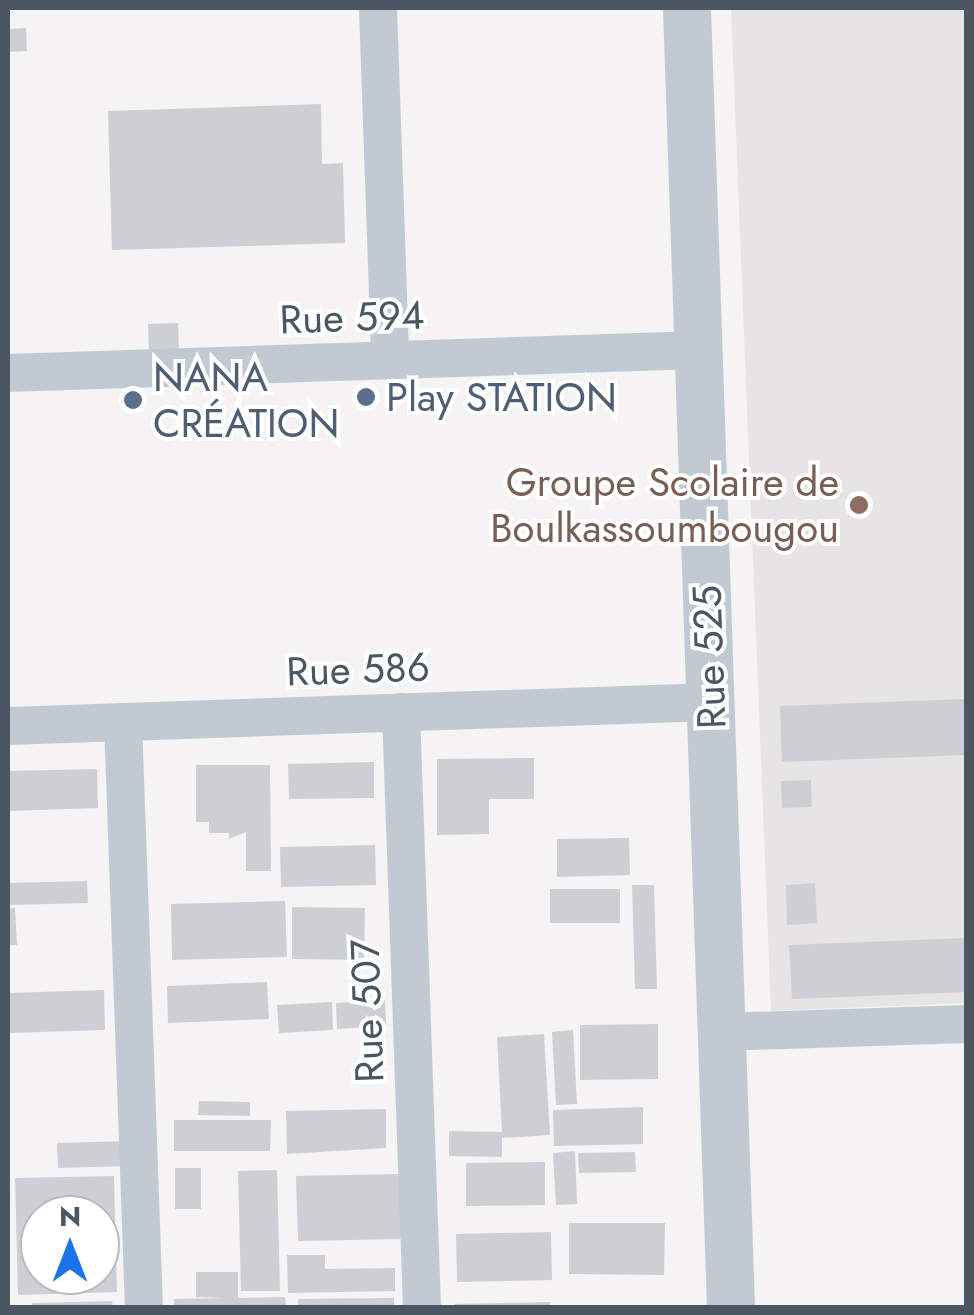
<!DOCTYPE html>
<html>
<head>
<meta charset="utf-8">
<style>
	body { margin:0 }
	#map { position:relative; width:974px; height:1315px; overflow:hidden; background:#f5f3f3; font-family:Jost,sans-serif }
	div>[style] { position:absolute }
	.education>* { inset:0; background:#e6e4e5 }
	.building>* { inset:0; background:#cdcfd5 }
	.minor>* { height:38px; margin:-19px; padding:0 19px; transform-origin:19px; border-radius:19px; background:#c1cad2 }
	.tertiary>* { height:48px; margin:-24px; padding:0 24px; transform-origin:24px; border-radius:24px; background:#c1cad2 }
	.dots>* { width:28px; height:28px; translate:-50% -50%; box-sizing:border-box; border:5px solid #fff; border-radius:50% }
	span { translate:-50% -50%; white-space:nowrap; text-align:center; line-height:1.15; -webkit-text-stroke:8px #fff; paint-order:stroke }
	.street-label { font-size:40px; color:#4a5661 }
	.service-label { font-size:40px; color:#4e5e75 }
	.left { translate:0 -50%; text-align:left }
	.education-label { font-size:40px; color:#785e54 }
	.right { translate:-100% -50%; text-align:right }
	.frame { position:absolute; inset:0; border:10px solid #4a5661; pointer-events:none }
	.north { position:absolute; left:20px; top:1195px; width:100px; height:100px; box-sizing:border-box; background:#fff; border:2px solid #b7bbc0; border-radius:50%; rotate:0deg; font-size:28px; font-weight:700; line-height:40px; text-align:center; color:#4a5661 }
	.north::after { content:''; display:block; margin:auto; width:35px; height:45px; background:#1a73e8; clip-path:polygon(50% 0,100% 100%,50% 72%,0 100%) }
</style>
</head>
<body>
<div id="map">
	<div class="education">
		<i style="clip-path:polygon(731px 8px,966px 8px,966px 1003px,771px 1011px)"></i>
	</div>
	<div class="building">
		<i style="clip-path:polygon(26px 28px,27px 51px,8px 52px,8px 29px)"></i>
		<i style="clip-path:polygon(321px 104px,322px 164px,343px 163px,345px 243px,112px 250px,108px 111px)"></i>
		<i style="clip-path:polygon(178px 323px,179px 352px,149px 353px,148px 324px)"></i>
		<i style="clip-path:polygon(966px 699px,966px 755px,782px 762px,780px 706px)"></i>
		<i style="clip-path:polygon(534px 758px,534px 799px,489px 799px,489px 834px,437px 835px,437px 759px)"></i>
		<i style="clip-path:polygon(374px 762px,374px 798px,289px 799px,288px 764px)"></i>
		<i style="clip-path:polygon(196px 765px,270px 765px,271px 871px,246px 871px,246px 832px,229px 839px,229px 833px,209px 833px,209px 822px,196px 822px)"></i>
		<i style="clip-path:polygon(97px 769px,98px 808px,8px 811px,8px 771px)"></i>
		<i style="clip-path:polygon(811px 780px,812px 807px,782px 808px,781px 781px)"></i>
		<i style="clip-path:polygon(629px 838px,630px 875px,557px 877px,557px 839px)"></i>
		<i style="clip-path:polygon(375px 845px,376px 885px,281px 887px,280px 847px)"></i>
		<i style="clip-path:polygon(87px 881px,88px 903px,8px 905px,8px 883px)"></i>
		<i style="clip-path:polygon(815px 883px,817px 923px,787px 925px,786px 885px)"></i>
		<i style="clip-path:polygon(632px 885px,654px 885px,657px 989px,635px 989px)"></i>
		<i style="clip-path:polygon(550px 889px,620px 889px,620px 923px,550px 923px)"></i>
		<i style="clip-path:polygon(285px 901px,287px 957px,172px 960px,171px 904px)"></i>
		<i style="clip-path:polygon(292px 907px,365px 908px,364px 960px,292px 959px)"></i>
		<i style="clip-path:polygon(8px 908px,15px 908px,17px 945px,8px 945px)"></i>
		<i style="clip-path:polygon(966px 938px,966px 992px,792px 999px,789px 945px)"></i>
		<i style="clip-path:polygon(267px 982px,269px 1019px,168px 1023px,167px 986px)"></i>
		<i style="clip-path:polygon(104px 990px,105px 1030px,8px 1033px,8px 993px)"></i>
		<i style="clip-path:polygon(385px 1000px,386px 1026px,337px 1029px,336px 1003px)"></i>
		<i style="clip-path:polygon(332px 1002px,333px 1030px,279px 1033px,277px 1005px)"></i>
		<i style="clip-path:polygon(658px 1024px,658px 1079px,580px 1080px,580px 1025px)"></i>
		<i style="clip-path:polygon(573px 1030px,577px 1104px,556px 1105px,552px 1032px)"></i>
		<i style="clip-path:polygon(544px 1034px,550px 1135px,502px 1138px,502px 1157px,449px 1156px,449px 1131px,502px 1132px,497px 1037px)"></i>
		<i style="clip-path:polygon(199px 1101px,250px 1102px,250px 1116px,198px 1115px)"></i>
		<i style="clip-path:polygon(643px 1107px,643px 1144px,554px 1146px,553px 1110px)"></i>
		<i style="clip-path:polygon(386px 1109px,386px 1148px,287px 1154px,286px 1111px)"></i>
		<i style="clip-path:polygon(174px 1120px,271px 1120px,270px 1151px,174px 1151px)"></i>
		<i style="clip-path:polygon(129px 1141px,129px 1166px,58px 1168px,57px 1143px)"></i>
		<i style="clip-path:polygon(575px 1151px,577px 1204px,556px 1205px,553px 1153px)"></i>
		<i style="clip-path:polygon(635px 1152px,636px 1172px,579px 1173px,578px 1153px)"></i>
		<i style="clip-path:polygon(545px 1162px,545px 1205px,466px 1206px,466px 1163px)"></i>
		<i style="clip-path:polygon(175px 1168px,201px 1168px,201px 1209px,175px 1209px)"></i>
		<i style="clip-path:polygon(277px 1170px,280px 1291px,241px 1291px,238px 1171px)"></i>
		<i style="clip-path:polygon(401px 1174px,403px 1239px,298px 1241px,296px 1176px)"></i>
		<i style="clip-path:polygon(evenodd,114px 1176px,117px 1292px,18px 1295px,15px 1178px,114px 1176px,40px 1215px,100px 1215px,100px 1275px,40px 1275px,40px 1215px)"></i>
		<i style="clip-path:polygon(569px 1223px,665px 1223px,664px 1275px,569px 1274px)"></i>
		<i style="clip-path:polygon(551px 1232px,552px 1280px,457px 1282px,456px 1234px)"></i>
		<i style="clip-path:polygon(287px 1255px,325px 1255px,325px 1269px,395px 1268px,395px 1291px,288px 1293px)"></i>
		<i style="clip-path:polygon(196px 1272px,238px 1272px,238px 1298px,285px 1297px,286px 1308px,174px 1308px,174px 1299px,225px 1298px,196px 1297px)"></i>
		<i style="clip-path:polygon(394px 1298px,394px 1308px,298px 1308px,298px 1299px)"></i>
		<i style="clip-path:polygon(112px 1301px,113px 1308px,32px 1308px,32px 1303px)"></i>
		<i style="clip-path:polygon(550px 1302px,550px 1308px,455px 1308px,455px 1304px)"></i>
	</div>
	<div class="minor">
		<i style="left:378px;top:8px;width:352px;rotate:88deg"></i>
		<i style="left:8px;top:373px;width:691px;rotate:-1.91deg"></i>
		<i style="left:401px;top:712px;width:596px;rotate:87.98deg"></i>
		<i style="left:123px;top:722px;width:586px;rotate:87.95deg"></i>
		<i style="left:8px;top:726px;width:703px;rotate:-1.96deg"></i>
		<i style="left:722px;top:1032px;width:244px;rotate:-1.9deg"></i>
	</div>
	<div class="tertiary">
		<i style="left:687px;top:8px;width:1301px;rotate:88.06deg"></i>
	</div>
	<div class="dots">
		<i style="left:366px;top:397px;background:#5c6f8a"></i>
		<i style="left:133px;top:400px;background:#5c6f8a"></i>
		<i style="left:859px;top:505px;background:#8d6e63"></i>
	</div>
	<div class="street-label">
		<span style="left:352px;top:317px;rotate:-2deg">Rue 594</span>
		<span style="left:709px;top:657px;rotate:-92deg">Rue 525</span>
		<span style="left:358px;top:669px;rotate:-2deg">Rue 586</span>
		<span style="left:367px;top:1011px;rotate:-92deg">Rue 507</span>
	</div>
	<div class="service-label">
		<span class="left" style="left:153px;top:400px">NANA<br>CRÉATION</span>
		<span class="left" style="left:386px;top:397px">Play STATION</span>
	</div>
	<div class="education-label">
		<span class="right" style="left:839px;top:505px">Groupe Scolaire de<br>Boulkassoumbougou</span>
	</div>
	<div class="frame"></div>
	<div class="north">N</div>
</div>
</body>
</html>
